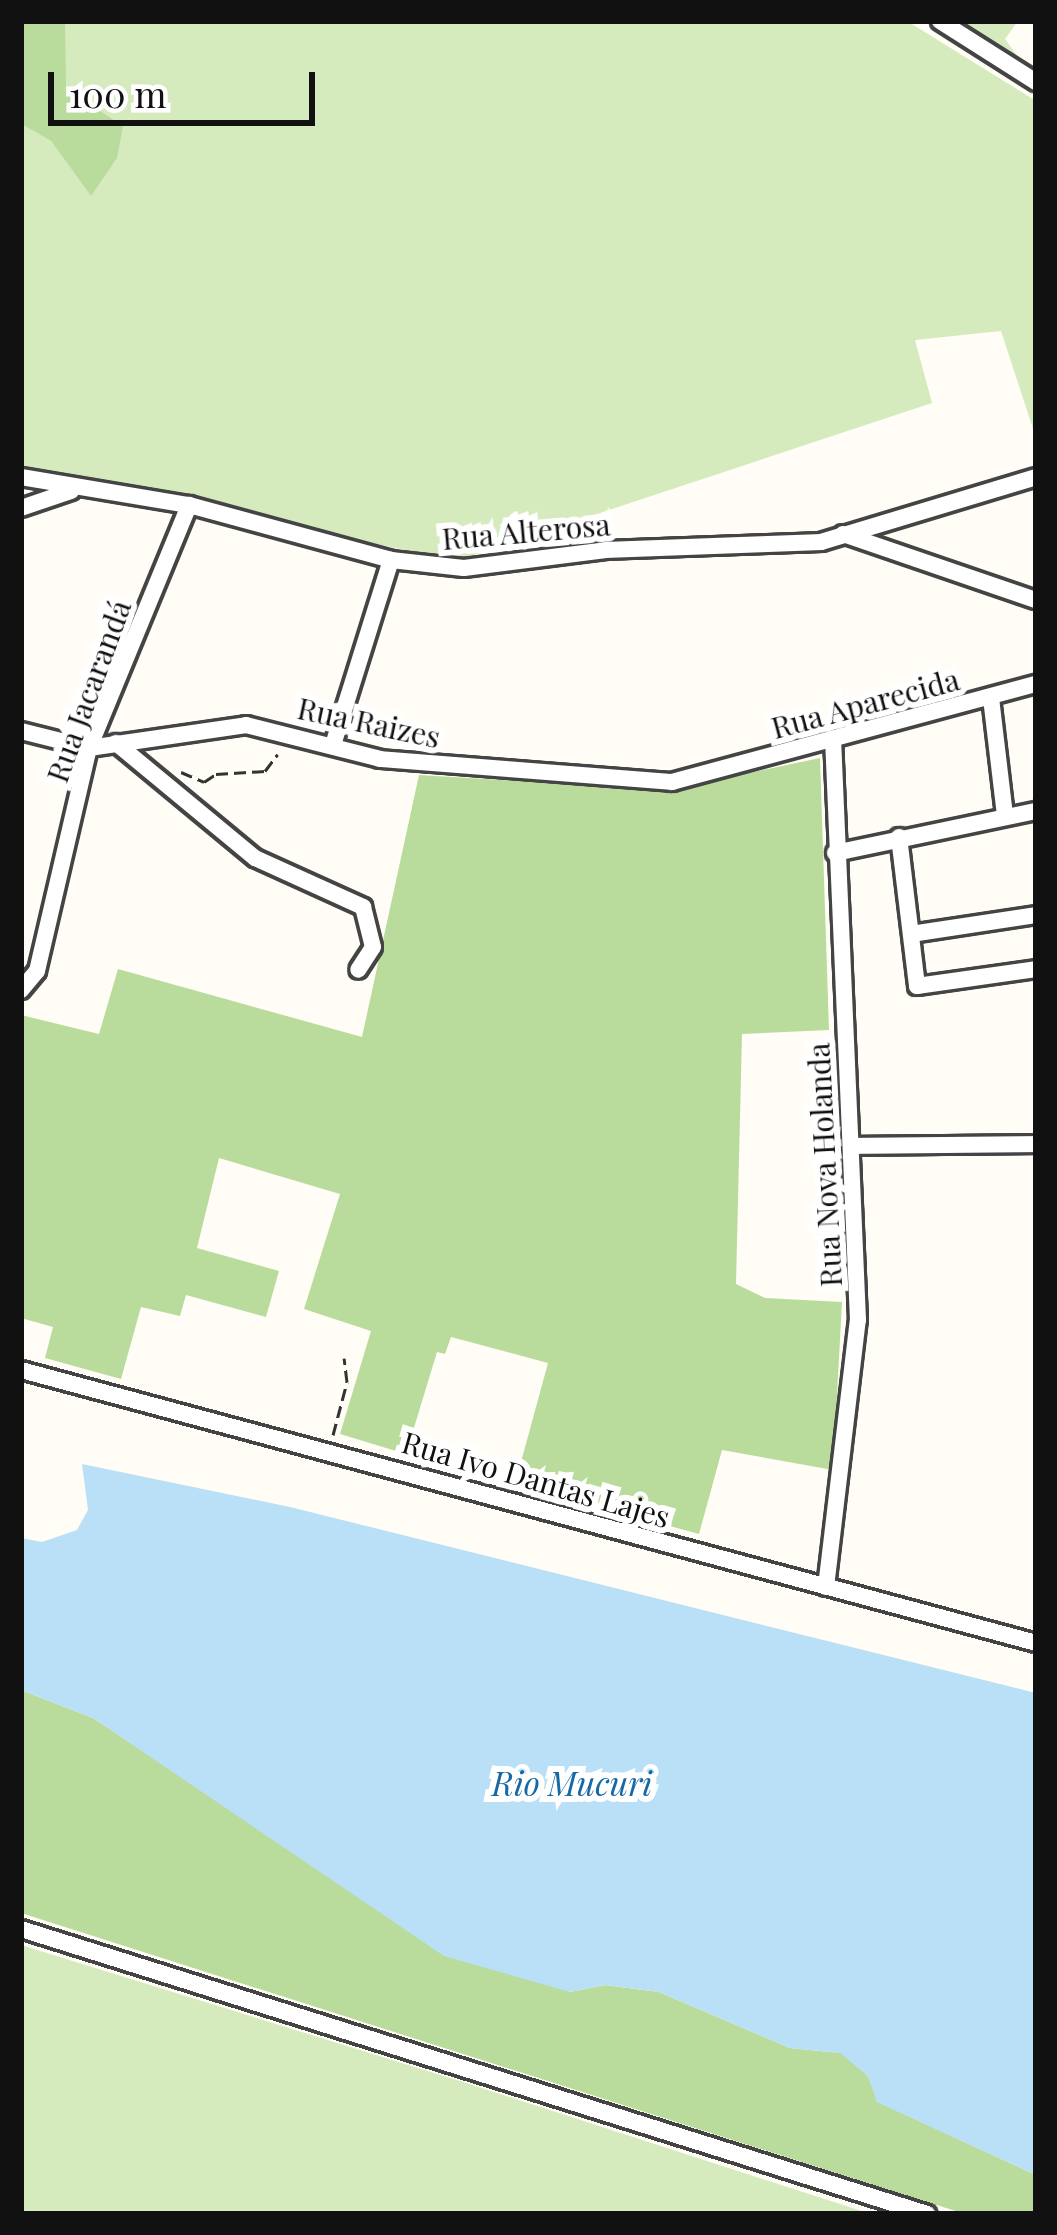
<!DOCTYPE html>
<html>
<head>
<meta charset="utf-8">
<style>
	body { margin:0 }
	#map { position:relative; width:1057px; height:2235px; overflow:hidden; background:#fffdf5; font-family:"Playfair Display",serif }
	div>[style] { position:absolute }
	.green>* { inset:0; background:#d5ebbd }
	.forest>* { inset:0; background:#b9dc9c }
	.water>* { inset:0; background:#b9e0f7 }
	.path>* { height:3px; margin-top:-1.5px; transform-origin:0; background:repeating-linear-gradient(90deg,#333 0 12px,transparent 0 18px) }
	.roads { filter:drop-shadow(3px 0 #444) drop-shadow(-3px 0 #444) drop-shadow(0 3px #444) drop-shadow(0 -3px #444) }
	.street>* { height:16px; margin:-8px; padding:0 8px; transform-origin:8px; border-radius:8px; background:#fff }
	span { translate:-50% -50%; white-space:nowrap; text-align:center; line-height:1.15; -webkit-text-stroke:12px #fff; paint-order:stroke }
	.street-label { font-size:30px; color:#111 }
	.water-label { font-size:33px; color:#1768a6; font-style:italic }
	.frame { position:absolute; inset:0; border:24px solid #111; pointer-events:none }
	.scale { position:absolute; left:48px; top:72px; width:267px; height:54px; box-sizing:border-box; border:6px solid #111; border-top:0; padding-left:15px; font-size:36px; line-height:42px; white-space:nowrap; color:#111; -webkit-text-stroke:9px #fff; paint-order:stroke }
</style>
</head>
<body>
<div id="map">
	<div class="green">
		<i style="clip-path:polygon(65px 21px,907px 21px,1036px 101px,1036px 438px,1001px 331px,915px 340px,932px 403px,455px 561px,21px 466px,21px 124px,51px 141px,91px 195px,123px 126px,65px 88px)"></i>
		<i style="clip-path:polygon(957px 21px,1018px 21px,1005px 39px,1036px 82px)"></i>
		<i style="clip-path:polygon(21px 1945px,463px 2082px,871px 2214px,21px 2214px)"></i>
	</div>
	<div class="forest">
		<i style="clip-path:polygon(21px 21px,65px 21px,66px 88px,123px 126px,117px 158px,91px 196px,51px 141px,21px 124px)"></i>
		<i style="clip-path:polygon(820px 758px,829px 1030px,742px 1034px,736px 1284px,765px 1298px,842px 1302px,833px 1470px,722px 1450px,699px 1534px,515px 1484px,548px 1363px,451px 1337px,445px 1354px,437px 1352px,406px 1454px,340px 1434px,371px 1331px,304px 1309px,340px 1194px,219px 1158px,197px 1248px,279px 1271px,266px 1317px,186px 1295px,180px 1316px,141px 1307px,121px 1379px,45px 1358px,53px 1327px,21px 1318px,21px 1015px,99px 1034px,118px 969px,362px 1037px,419px 775px,669px 790px)"></i>
		<i style="clip-path:polygon(21px 1690px,93px 1718px,316px 1867px,570px 1992px,605px 1985px,659px 1992px,790px 2048px,841px 2053px,868px 2076px,878px 2102px,1036px 2175px,1036px 2214px,965px 2214px,21px 1913px)"></i>
	</div>
	<div class="water">
		<i style="clip-path:polygon(82px 1464px,290px 1507px,1036px 1693px,1036px 2175px,877px 2102px,868px 2076px,840px 2053px,790px 2048px,659px 1992px,605px 1985px,570px 1992px,444px 1956px,93px 1718px,21px 1690px,21px 1538px,42px 1542px,77px 1530px,88px 1510px)"></i>
	</div>
	<div class="path">
		<i style="left:181px;top:772px;width:25px;rotate:23deg"></i>
		<i style="left:204px;top:782px;width:14px;rotate:-34deg"></i>
		<i style="left:216px;top:774px;width:49px;rotate:-3.5deg"></i>
		<i style="left:265px;top:771px;width:21px;rotate:-53deg"></i>
		<i style="left:333px;top:1435px;width:55px;rotate:-75.2deg"></i>
		<i style="left:347px;top:1382px;width:24px;rotate:-97deg"></i>
	</div>
	<div class="roads">
		<div class="street">
			<i style="left:940px;top:21px;width:114px;rotate:32.4deg"></i>
			<i style="left:21px;top:477px;width:170px;rotate:9.5deg"></i>
			<i style="left:189px;top:505px;width:209px;rotate:15.2deg"></i>
			<i style="left:391px;top:560px;width:73px;rotate:6.3deg"></i>
			<i style="left:464px;top:568px;width:143px;rotate:-7.2deg"></i>
			<i style="left:606px;top:550px;width:215px;rotate:-2.1deg"></i>
			<i style="left:821px;top:542px;width:225px;rotate:-16.8deg"></i>
			<i style="left:21px;top:508px;width:53px;rotate:-18.8deg"></i>
			<i style="left:843px;top:534px;width:204px;rotate:18.9deg"></i>
			<i style="left:991px;top:698px;width:119px;rotate:83.2deg"></i>
			<i style="left:21px;top:731px;width:70px;rotate:14deg"></i>
			<i style="left:89px;top:748px;width:159px;rotate:-8.3deg"></i>
			<i style="left:246px;top:725px;width:138px;rotate:14.2deg"></i>
			<i style="left:380px;top:759px;width:293px;rotate:4.5deg"></i>
			<i style="left:672px;top:782px;width:377px;rotate:-15.1deg"></i>
			<i style="left:116px;top:743px;width:180px;rotate:39.6deg"></i>
			<i style="left:255px;top:858px;width:119px;rotate:24.4deg"></i>
			<i style="left:363px;top:907px;width:41px;rotate:76deg"></i>
			<i style="left:373px;top:947px;width:27px;rotate:123deg"></i>
			<i style="left:333px;top:745px;width:194px;rotate:-72.6deg"></i>
			<i style="left:899px;top:837px;width:150px;rotate:83.1deg"></i>
			<i style="left:917px;top:986px;width:120px;rotate:-8.1deg"></i>
			<i style="left:835px;top:853px;width:205px;rotate:-11.8deg"></i>
			<i style="left:911px;top:934px;width:126px;rotate:-8.6deg"></i>
			<i style="left:21px;top:990px;width:25px;rotate:-50deg"></i>
			<i style="left:37px;top:971px;width:229px;rotate:-76.9deg"></i>
			<i style="left:89px;top:748px;width:263px;rotate:-67.6deg"></i>
			<i style="left:852px;top:1146px;width:184px;rotate:-0.6deg"></i>
			<i style="left:21px;top:1370px;width:1051px;rotate:15.05deg"></i>
			<i style="left:826px;top:1587px;width:269px;rotate:-83.2deg"></i>
			<i style="left:858px;top:1320px;width:582px;rotate:-92.46deg"></i>
			<i style="left:21px;top:1929px;width:950px;rotate:17.46deg"></i>
		</div>
	</div>
	<div class="street-label">
		<span style="left:526px;top:531px;rotate:-5deg">Rua Alterosa</span>
		<span style="left:88px;top:691px;rotate:-70deg">Rua Jacarandá</span>
		<span style="left:865px;top:703px;rotate:-15deg">Rua Aparecida</span>
		<span style="left:369px;top:722px;rotate:12deg">Rua Raizes</span>
		<span style="left:824px;top:1165px;rotate:-93deg">Rua Nova Holanda</span>
		<span style="left:536px;top:1479px;rotate:16deg">Rua Ivo Dantas Lajes</span>
	</div>
	<div class="water-label">
		<span style="left:572px;top:1783px">Rio Mucuri</span>
	</div>
	<div class="frame"></div>
	<div class="scale">100 m</div>
</div>
</body>
</html>
